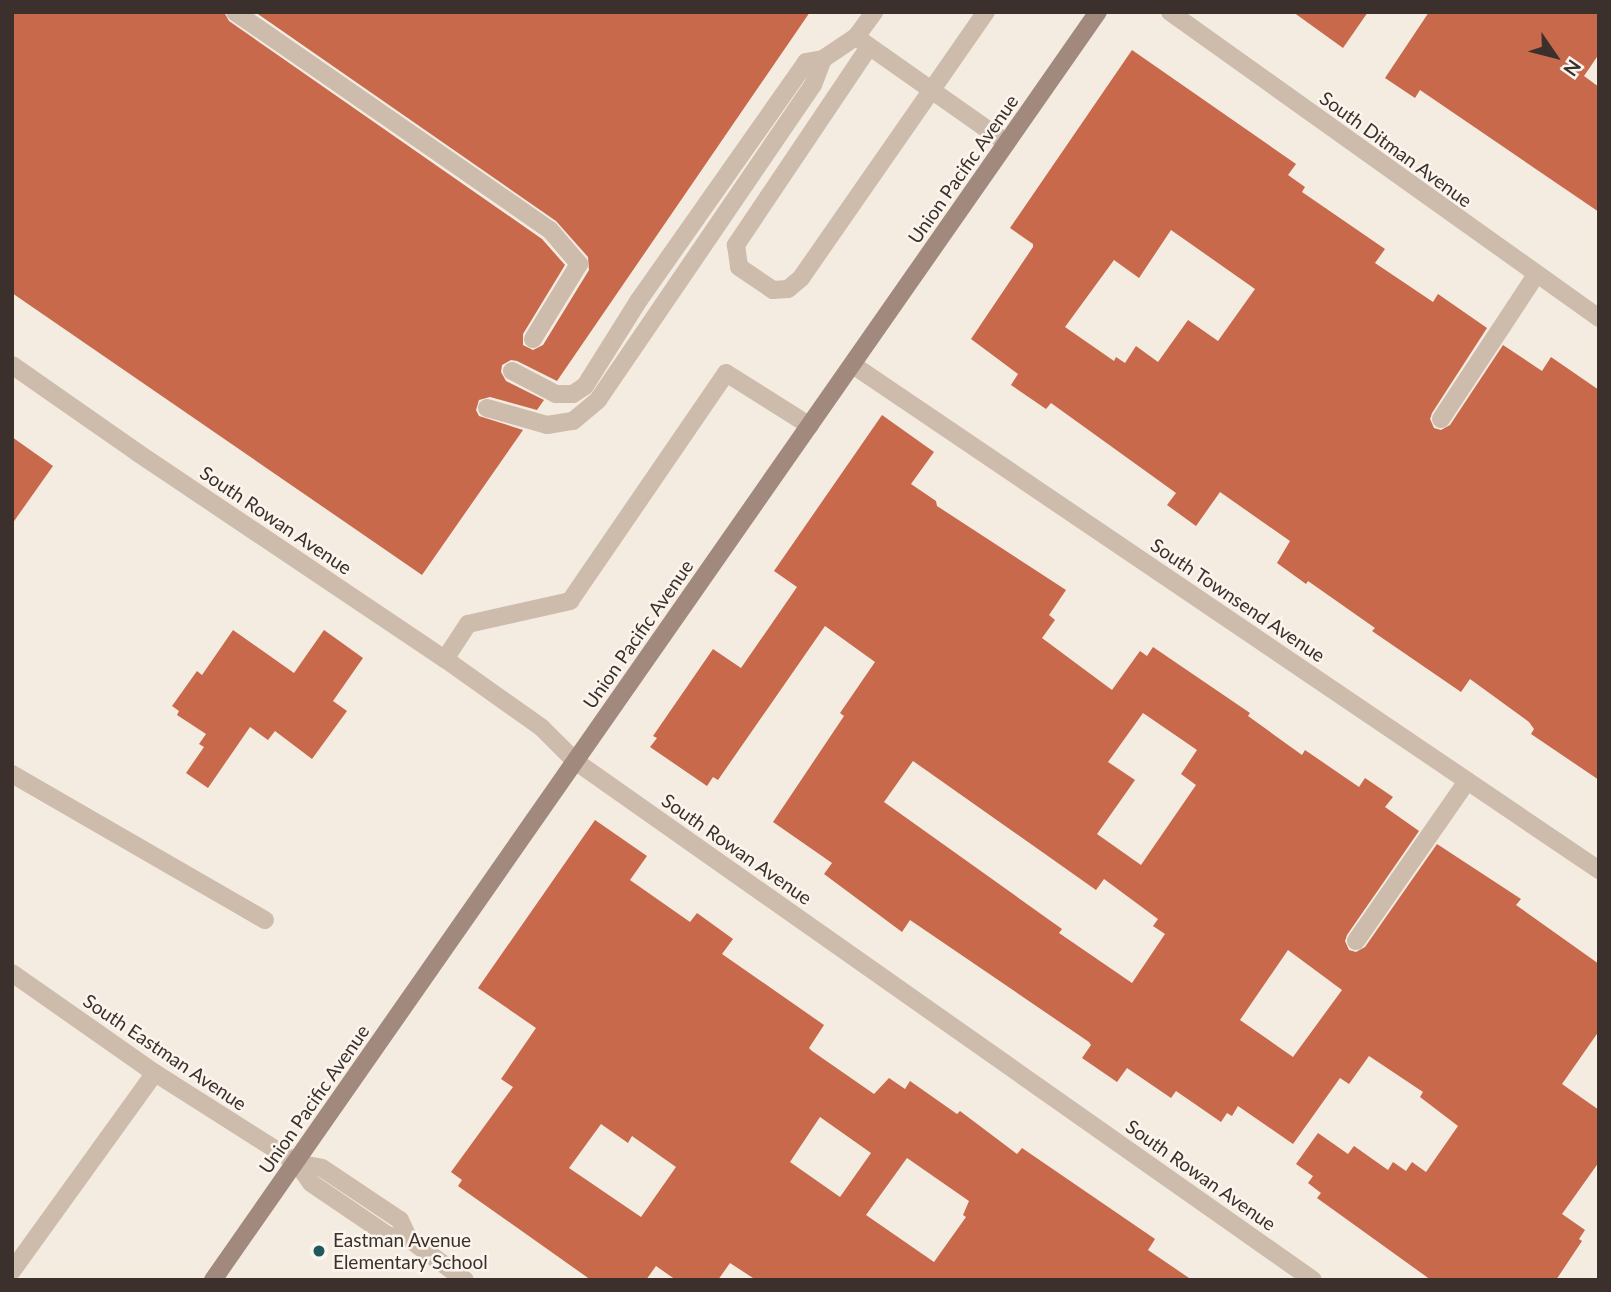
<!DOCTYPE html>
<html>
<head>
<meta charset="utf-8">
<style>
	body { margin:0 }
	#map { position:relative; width:1611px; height:1292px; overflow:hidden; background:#f4ebe1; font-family:Lato,sans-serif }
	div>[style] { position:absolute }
	.building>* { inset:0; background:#c8694b }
	.lane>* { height:18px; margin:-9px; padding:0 9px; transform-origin:9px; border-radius:9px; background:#cdbbac }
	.street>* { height:18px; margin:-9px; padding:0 9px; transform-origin:9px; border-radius:9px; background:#cdbbac }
	.secondary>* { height:18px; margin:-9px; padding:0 9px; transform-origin:9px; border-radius:9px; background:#a18a7d }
	.dots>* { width:19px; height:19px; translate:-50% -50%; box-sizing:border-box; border:4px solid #fbf5ee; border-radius:50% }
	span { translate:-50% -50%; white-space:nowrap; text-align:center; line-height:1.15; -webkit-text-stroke:5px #fbf5ee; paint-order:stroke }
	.street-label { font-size:19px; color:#3b302b }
	.poi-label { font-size:19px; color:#3b302b }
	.left { translate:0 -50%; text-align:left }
	.frame { position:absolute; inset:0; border:14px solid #3b302b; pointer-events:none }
	.north { position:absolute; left:1520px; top:21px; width:70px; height:70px; -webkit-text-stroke:5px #fbf5ee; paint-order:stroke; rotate:125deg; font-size:19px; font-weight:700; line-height:28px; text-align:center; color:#3b302b }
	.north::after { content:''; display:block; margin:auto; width:24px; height:32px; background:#3b302b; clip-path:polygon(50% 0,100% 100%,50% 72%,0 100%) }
</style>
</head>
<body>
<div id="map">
	<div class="building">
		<i style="clip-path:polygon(12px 12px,224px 12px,229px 21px,542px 239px,565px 265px,523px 334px,523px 345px,533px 350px,543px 345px,589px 270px,588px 257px,556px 221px,255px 12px,810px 12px,557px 381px,517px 361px,511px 360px,502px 365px,501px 372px,506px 381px,544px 400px,537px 410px,490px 397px,479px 400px,476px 410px,479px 416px,523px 430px,422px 575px,12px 293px)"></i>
		<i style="clip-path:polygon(1293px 12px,1368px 12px,1343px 48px)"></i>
		<i style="clip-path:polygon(1429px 12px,1599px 12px,1599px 54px,1584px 76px,1599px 87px,1599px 212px,1420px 90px,1415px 98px,1385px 78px)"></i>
		<i style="clip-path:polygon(evenodd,1132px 50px,1296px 164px,1288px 175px,1305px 187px,1302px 192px,1385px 249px,1375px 263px,1433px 302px,1438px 294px,1487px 328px,1432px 413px,1430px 419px,1434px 428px,1441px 430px,1450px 425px,1503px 345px,1542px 371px,1551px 357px,1599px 390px,1599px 780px,1531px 734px,1534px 729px,1529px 722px,1470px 679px,1461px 692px,1372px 631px,1375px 628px,1308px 581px,1306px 584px,1277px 563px,1290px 541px,1220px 492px,1196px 526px,1167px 505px,1176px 493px,1051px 403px,1046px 409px,1011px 385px,1018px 374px,971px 339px,1033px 247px,1033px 244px,1010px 228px,1132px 50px,1171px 230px,1255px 289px,1218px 341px,1188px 320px,1158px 362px,1136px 346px,1125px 363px,1116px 357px,1114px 361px,1065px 327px,1114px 260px,1139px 278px,1171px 230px)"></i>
		<i style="clip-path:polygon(evenodd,882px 415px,934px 452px,911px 484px,936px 501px,937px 506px,1066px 590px,1049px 615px,1055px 620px,1042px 638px,1112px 690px,1140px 651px,1147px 656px,1153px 647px,1250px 713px,1248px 716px,1302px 755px,1305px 750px,1359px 787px,1365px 778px,1393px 797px,1385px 807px,1419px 831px,1347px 935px,1345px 941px,1349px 950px,1356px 952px,1365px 947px,1437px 844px,1521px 899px,1516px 905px,1599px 964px,1599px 1031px,1562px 1084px,1599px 1110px,1599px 1162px,1562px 1214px,1585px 1230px,1579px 1239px,1582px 1241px,1556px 1280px,1431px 1280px,1317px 1198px,1321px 1193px,1308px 1183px,1313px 1176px,1296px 1164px,1318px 1133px,1348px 1154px,1354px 1146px,1388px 1170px,1393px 1162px,1406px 1171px,1412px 1162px,1426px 1172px,1458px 1126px,1420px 1097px,1423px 1092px,1369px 1056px,1349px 1084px,1340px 1078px,1293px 1144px,1238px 1106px,1232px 1116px,1227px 1113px,1221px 1122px,1176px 1091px,1171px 1098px,1127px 1068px,1117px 1082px,1082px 1058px,1091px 1045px,1089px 1042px,910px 920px,902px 932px,824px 874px,832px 863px,773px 822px,844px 716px,840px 713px,875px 662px,825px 626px,718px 780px,713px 777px,707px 786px,650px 747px,657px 738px,653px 736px,713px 649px,741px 668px,797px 587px,774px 571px,882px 415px,1143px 713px,1197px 750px,1181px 774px,1196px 785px,1141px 865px,1097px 834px,1135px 780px,1108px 762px,1143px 713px,882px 415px,913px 761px,1096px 890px,1104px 879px,1158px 919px,1153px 926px,1165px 934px,1132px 983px,1059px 933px,1062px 929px,884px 802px,913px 761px,882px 415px,1288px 950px,1342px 990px,1293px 1057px,1240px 1020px,1288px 950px)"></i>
		<i style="clip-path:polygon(12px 437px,53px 466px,12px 524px)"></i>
		<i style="clip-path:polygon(233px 630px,294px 673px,324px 630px,363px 658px,333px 701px,347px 711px,312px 759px,275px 731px,268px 740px,250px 727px,208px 788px,186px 773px,204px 747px,199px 744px,206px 734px,177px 715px,179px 711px,172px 706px,197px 671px,202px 675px)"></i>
		<i style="clip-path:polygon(evenodd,595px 820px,647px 856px,630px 880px,690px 922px,697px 913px,733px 939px,722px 954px,824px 1025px,809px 1048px,812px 1051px,874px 1094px,889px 1078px,905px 1089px,910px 1081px,957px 1114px,960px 1111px,1017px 1154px,1022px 1148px,1155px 1239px,1148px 1250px,1192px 1280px,756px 1280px,730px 1263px,718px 1280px,676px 1280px,656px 1266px,646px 1280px,591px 1280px,458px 1186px,462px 1180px,451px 1172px,513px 1087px,501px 1079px,536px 1028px,478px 988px,595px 820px,820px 1117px,871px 1153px,840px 1197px,790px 1162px,820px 1117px,595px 820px,601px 1124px,628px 1143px,632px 1136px,676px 1167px,641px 1217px,569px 1168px,601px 1124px,595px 820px,907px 1158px,969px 1201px,963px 1215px,966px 1217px,934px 1262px,866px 1215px,907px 1158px)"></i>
	</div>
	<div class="lane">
		<i style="left:235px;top:12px;width:383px;rotate:34.7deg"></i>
		<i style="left:550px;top:230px;width:45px;rotate:49.5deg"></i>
		<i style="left:579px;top:264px;width:88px;rotate:121.5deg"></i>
		<i style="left:856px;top:37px;width:31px;rotate:-54deg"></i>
		<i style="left:869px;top:47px;width:239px;rotate:123.9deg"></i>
		<i style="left:736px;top:245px;width:22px;rotate:82deg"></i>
		<i style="left:739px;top:267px;width:41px;rotate:34.1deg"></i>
		<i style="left:773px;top:290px;width:15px;rotate:-4deg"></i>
		<i style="left:788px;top:289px;width:17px;rotate:-40deg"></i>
		<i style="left:801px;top:278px;width:324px;rotate:-55.2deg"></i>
		<i style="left:12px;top:365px;width:154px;rotate:34.9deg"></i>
		<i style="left:512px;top:371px;width:50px;rotate:27.6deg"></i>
		<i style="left:556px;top:394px;width:17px"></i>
		<i style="left:573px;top:394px;width:14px;rotate:-34deg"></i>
		<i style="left:585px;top:386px;width:102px;rotate:-57.9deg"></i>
		<i style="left:639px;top:300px;width:291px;rotate:-54.9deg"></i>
		<i style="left:806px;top:62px;width:17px;rotate:-10deg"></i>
		<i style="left:823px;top:59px;width:40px;rotate:-34deg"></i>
		<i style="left:856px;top:37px;width:184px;rotate:35.1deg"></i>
		<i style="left:487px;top:408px;width:62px;rotate:15.8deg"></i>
		<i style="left:547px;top:425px;width:26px;rotate:-9deg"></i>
		<i style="left:573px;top:421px;width:33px;rotate:-40deg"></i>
		<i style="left:598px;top:400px;width:381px;rotate:-55.7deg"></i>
		<i style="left:813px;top:85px;width:28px;rotate:-69deg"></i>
		<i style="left:1441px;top:419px;width:173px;rotate:-56.6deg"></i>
		<i style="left:445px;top:659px;width:42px;rotate:-56.7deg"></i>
		<i style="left:468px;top:624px;width:105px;rotate:-12.7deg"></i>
		<i style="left:570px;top:601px;width:276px;rotate:-55.6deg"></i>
		<i style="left:726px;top:373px;width:99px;rotate:32.2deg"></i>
		<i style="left:12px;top:774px;width:292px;rotate:30deg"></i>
		<i style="left:1356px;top:941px;width:195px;rotate:-55.2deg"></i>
		<i style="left:12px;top:1271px;width:244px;rotate:-54.2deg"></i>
	</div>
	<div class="street">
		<i style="left:1170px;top:12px;width:527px;rotate:35.5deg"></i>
		<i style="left:853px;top:365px;width:901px;rotate:34.1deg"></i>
		<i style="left:138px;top:453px;width:370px;rotate:33.9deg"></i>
		<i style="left:445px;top:659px;width:119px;rotate:35.4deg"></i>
		<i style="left:542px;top:728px;width:47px;rotate:45deg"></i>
		<i style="left:575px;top:761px;width:902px;rotate:35.12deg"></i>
		<i style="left:12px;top:973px;width:174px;rotate:35deg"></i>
		<i style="left:155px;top:1073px;width:168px;rotate:32.4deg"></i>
		<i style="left:297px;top:1163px;width:24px;rotate:55deg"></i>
		<i style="left:311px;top:1183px;width:94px;rotate:34.2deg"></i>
		<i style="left:389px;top:1236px;width:20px;rotate:9deg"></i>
		<i style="left:409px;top:1239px;width:69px;rotate:36.2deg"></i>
		<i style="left:297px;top:1163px;width:25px;rotate:11deg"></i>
		<i style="left:322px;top:1168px;width:94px;rotate:33.7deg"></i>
		<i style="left:400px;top:1220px;width:21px;rotate:65deg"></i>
	</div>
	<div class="secondary">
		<i style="left:213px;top:1280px;width:1546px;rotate:-55.09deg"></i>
	</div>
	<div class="dots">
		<i style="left:319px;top:1251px;background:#1f5a5e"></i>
	</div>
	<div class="street-label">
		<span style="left:1396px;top:149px;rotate:36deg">South Ditman Avenue</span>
		<span style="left:963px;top:169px;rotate:-55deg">Union Pacific Avenue</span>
		<span style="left:276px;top:520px;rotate:34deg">South Rowan Avenue</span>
		<span style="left:1238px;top:600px;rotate:34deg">South Townsend Avenue</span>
		<span style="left:638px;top:634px;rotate:-55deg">Union Pacific Avenue</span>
		<span style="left:737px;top:849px;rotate:35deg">South Rowan Avenue</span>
		<span style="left:165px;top:1052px;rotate:34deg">South Eastman Avenue</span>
		<span style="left:314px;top:1099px;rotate:-55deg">Union Pacific Avenue</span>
		<span style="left:1201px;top:1175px;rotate:35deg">South Rowan Avenue</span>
	</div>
	<div class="poi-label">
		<span class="left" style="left:333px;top:1251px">Eastman Avenue<br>Elementary School</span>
	</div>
	<div class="frame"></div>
	<div class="north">N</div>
</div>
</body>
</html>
